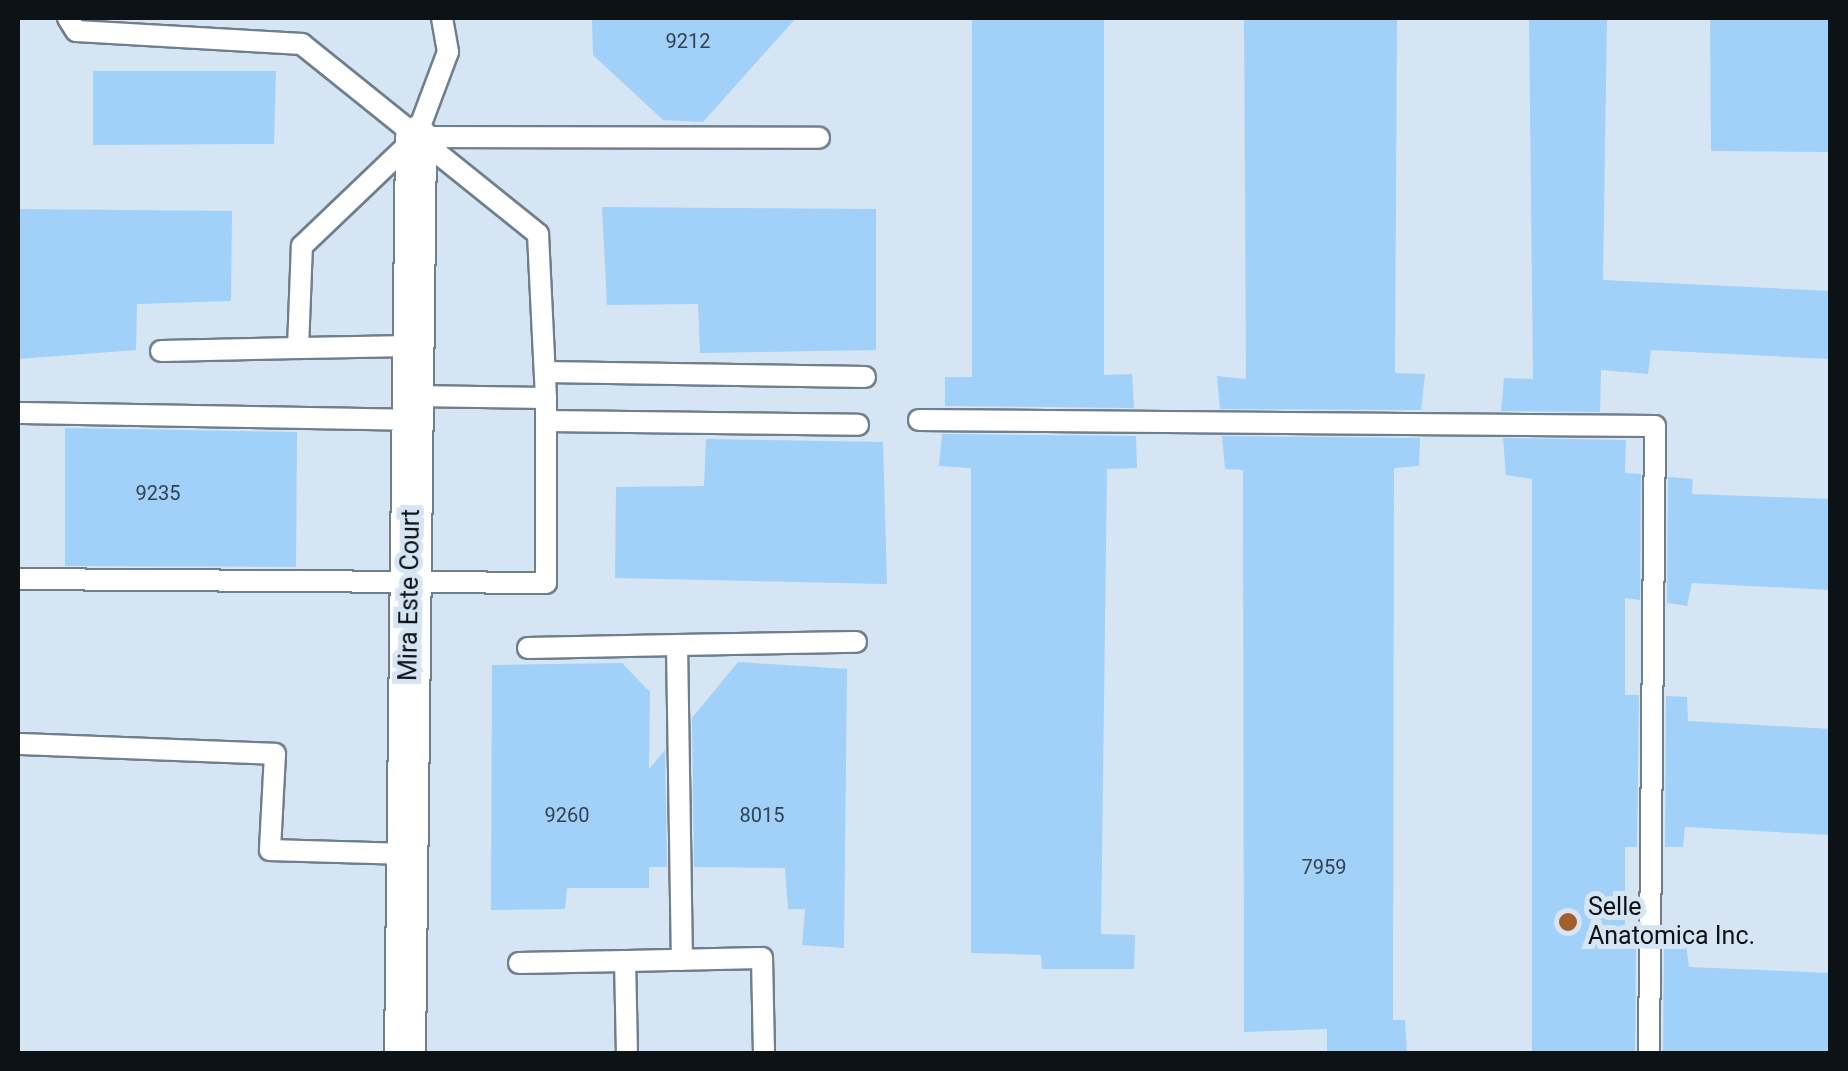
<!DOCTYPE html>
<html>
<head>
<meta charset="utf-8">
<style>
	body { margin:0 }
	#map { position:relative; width:1848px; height:1071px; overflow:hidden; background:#d5e5f4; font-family:Roboto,sans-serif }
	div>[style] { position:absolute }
	.building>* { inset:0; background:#a1d0f9 }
	.roads { filter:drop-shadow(2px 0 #707f8c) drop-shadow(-2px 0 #707f8c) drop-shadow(0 2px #707f8c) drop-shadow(0 -2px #707f8c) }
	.lane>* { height:20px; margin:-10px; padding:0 10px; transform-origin:10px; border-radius:10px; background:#fff }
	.street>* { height:40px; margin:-20px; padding:0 20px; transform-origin:20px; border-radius:20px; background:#fff }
	.dots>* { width:28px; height:28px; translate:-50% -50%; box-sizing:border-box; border:5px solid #d5e5f4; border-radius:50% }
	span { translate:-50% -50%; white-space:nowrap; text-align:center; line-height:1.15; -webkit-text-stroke:10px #d5e5f4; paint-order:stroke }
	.number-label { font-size:20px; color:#324250 }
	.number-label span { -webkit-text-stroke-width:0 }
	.street-label { font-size:25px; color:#0d1217 }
	.poi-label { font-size:25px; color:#0d1217 }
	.left { translate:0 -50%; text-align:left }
	.frame { position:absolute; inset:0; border:20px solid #0d1217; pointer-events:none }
</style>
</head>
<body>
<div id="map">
	<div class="building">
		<i style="clip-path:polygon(592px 18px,796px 18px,703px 122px,663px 120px,593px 55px)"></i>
		<i style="clip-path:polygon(972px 18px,1104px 18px,1104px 375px,1132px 374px,1134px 408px,945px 406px,945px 377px,972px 377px)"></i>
		<i style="clip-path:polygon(1244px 18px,1397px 18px,1395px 373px,1425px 374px,1421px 410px,1220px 409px,1217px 376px,1246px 379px)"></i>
		<i style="clip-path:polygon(1529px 18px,1607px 18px,1603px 280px,1830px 291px,1830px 359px,1651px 350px,1648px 374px,1601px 370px,1600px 412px,1501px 411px,1504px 378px,1533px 379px)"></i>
		<i style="clip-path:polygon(1710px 18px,1830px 18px,1830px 152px,1711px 151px)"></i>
		<i style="clip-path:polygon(93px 71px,276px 71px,274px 144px,93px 145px)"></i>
		<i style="clip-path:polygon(602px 207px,876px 209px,876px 350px,700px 353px,698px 304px,607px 305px)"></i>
		<i style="clip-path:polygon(18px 209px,232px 211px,231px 301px,137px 304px,136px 350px,18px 359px)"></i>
		<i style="clip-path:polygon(65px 428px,297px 432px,296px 567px,65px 566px)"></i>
		<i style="clip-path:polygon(942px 434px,1136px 436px,1137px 468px,1107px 469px,1101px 934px,1135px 935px,1134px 969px,1042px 969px,1041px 955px,971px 953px,971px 468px,939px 466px)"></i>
		<i style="clip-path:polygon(1222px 436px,1420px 438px,1419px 466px,1394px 468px,1393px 1020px,1405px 1020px,1407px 1054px,1327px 1054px,1327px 1029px,1244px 1032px,1243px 470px,1225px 469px)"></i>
		<i style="clip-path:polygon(1503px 438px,1626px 440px,1625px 473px,1641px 474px,1640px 600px,1625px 598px,1625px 695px,1639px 695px,1637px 847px,1625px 847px,1625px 945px,1636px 945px,1635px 1054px,1532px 1054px,1532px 479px,1506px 475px)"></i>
		<i style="clip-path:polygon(706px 439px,883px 442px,887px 584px,615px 578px,616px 487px,704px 486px)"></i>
		<i style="clip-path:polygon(1668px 477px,1693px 479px,1692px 494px,1830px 499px,1830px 590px,1692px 583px,1687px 606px,1667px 603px)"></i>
		<i style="clip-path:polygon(738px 662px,847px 669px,844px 948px,802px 945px,805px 909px,788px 909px,785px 868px,694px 867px,692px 718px)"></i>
		<i style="clip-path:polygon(622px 663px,650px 692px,649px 769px,665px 750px,667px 867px,649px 867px,649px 888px,567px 888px,565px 909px,491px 910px,492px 665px)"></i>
		<i style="clip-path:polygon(1666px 696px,1687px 697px,1688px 721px,1830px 729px,1830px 835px,1685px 827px,1683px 847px,1665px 847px)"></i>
		<i style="clip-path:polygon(1664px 945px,1686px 945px,1689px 967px,1830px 973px,1830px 1054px,1663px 1054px)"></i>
	</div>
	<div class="roads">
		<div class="lane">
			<i style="left:416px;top:137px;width:403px;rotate:0.1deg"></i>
			<i style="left:414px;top:346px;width:116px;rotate:179deg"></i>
			<i style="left:298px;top:348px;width:102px;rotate:-87.8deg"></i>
			<i style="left:302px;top:246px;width:158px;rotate:-43.7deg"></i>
			<i style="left:416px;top:137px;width:91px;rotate:-69.4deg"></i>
			<i style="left:448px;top:52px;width:35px;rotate:-100deg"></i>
			<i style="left:161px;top:351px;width:137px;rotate:-1.3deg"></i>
			<i style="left:545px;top:372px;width:320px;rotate:0.9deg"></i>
			<i style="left:413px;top:396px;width:133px;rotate:0.9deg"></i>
			<i style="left:18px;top:413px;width:394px;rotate:1deg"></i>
			<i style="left:919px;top:420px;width:736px;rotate:0.47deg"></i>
			<i style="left:1655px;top:426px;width:628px;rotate:90.55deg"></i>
			<i style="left:546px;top:421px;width:312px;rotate:0.7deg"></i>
			<i style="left:18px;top:579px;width:528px;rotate:0.43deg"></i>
			<i style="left:546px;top:583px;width:185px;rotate:-90deg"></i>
			<i style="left:546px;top:398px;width:164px;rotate:-92.8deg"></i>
			<i style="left:538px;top:234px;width:303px;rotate:-141.2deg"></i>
			<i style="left:302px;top:44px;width:226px;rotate:-176.7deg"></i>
			<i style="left:76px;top:31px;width:15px;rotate:-122deg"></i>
			<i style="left:677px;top:645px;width:179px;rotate:-1deg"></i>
			<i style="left:528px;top:648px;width:149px;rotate:-1.2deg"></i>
			<i style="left:677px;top:645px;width:315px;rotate:89.1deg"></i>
			<i style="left:18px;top:744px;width:257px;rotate:2.2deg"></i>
			<i style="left:275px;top:754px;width:96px;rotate:93deg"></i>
			<i style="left:270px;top:850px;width:137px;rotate:1.7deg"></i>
			<i style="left:519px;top:963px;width:106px;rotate:-1.1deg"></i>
			<i style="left:627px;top:1054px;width:93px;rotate:-91.2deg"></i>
			<i style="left:625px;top:961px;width:137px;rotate:-1.3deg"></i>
			<i style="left:762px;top:958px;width:96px;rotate:88.8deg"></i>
		</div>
		<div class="street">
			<i style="left:405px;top:1054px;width:917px;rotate:-89.31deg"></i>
		</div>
	</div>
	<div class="dots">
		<i style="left:1568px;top:922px;background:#a1602b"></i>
	</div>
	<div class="number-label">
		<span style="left:688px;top:41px">9212</span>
		<span style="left:158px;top:493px">9235</span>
		<span style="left:567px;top:815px">9260</span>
		<span style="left:762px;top:815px">8015</span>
		<span style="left:1324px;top:867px">7959</span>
	</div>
	<div class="street-label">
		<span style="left:410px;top:595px;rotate:-89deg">Mira Este Court</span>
	</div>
	<div class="poi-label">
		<span class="left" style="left:1588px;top:922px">Selle<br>Anatomica Inc.</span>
	</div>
	<div class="frame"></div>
</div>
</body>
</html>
